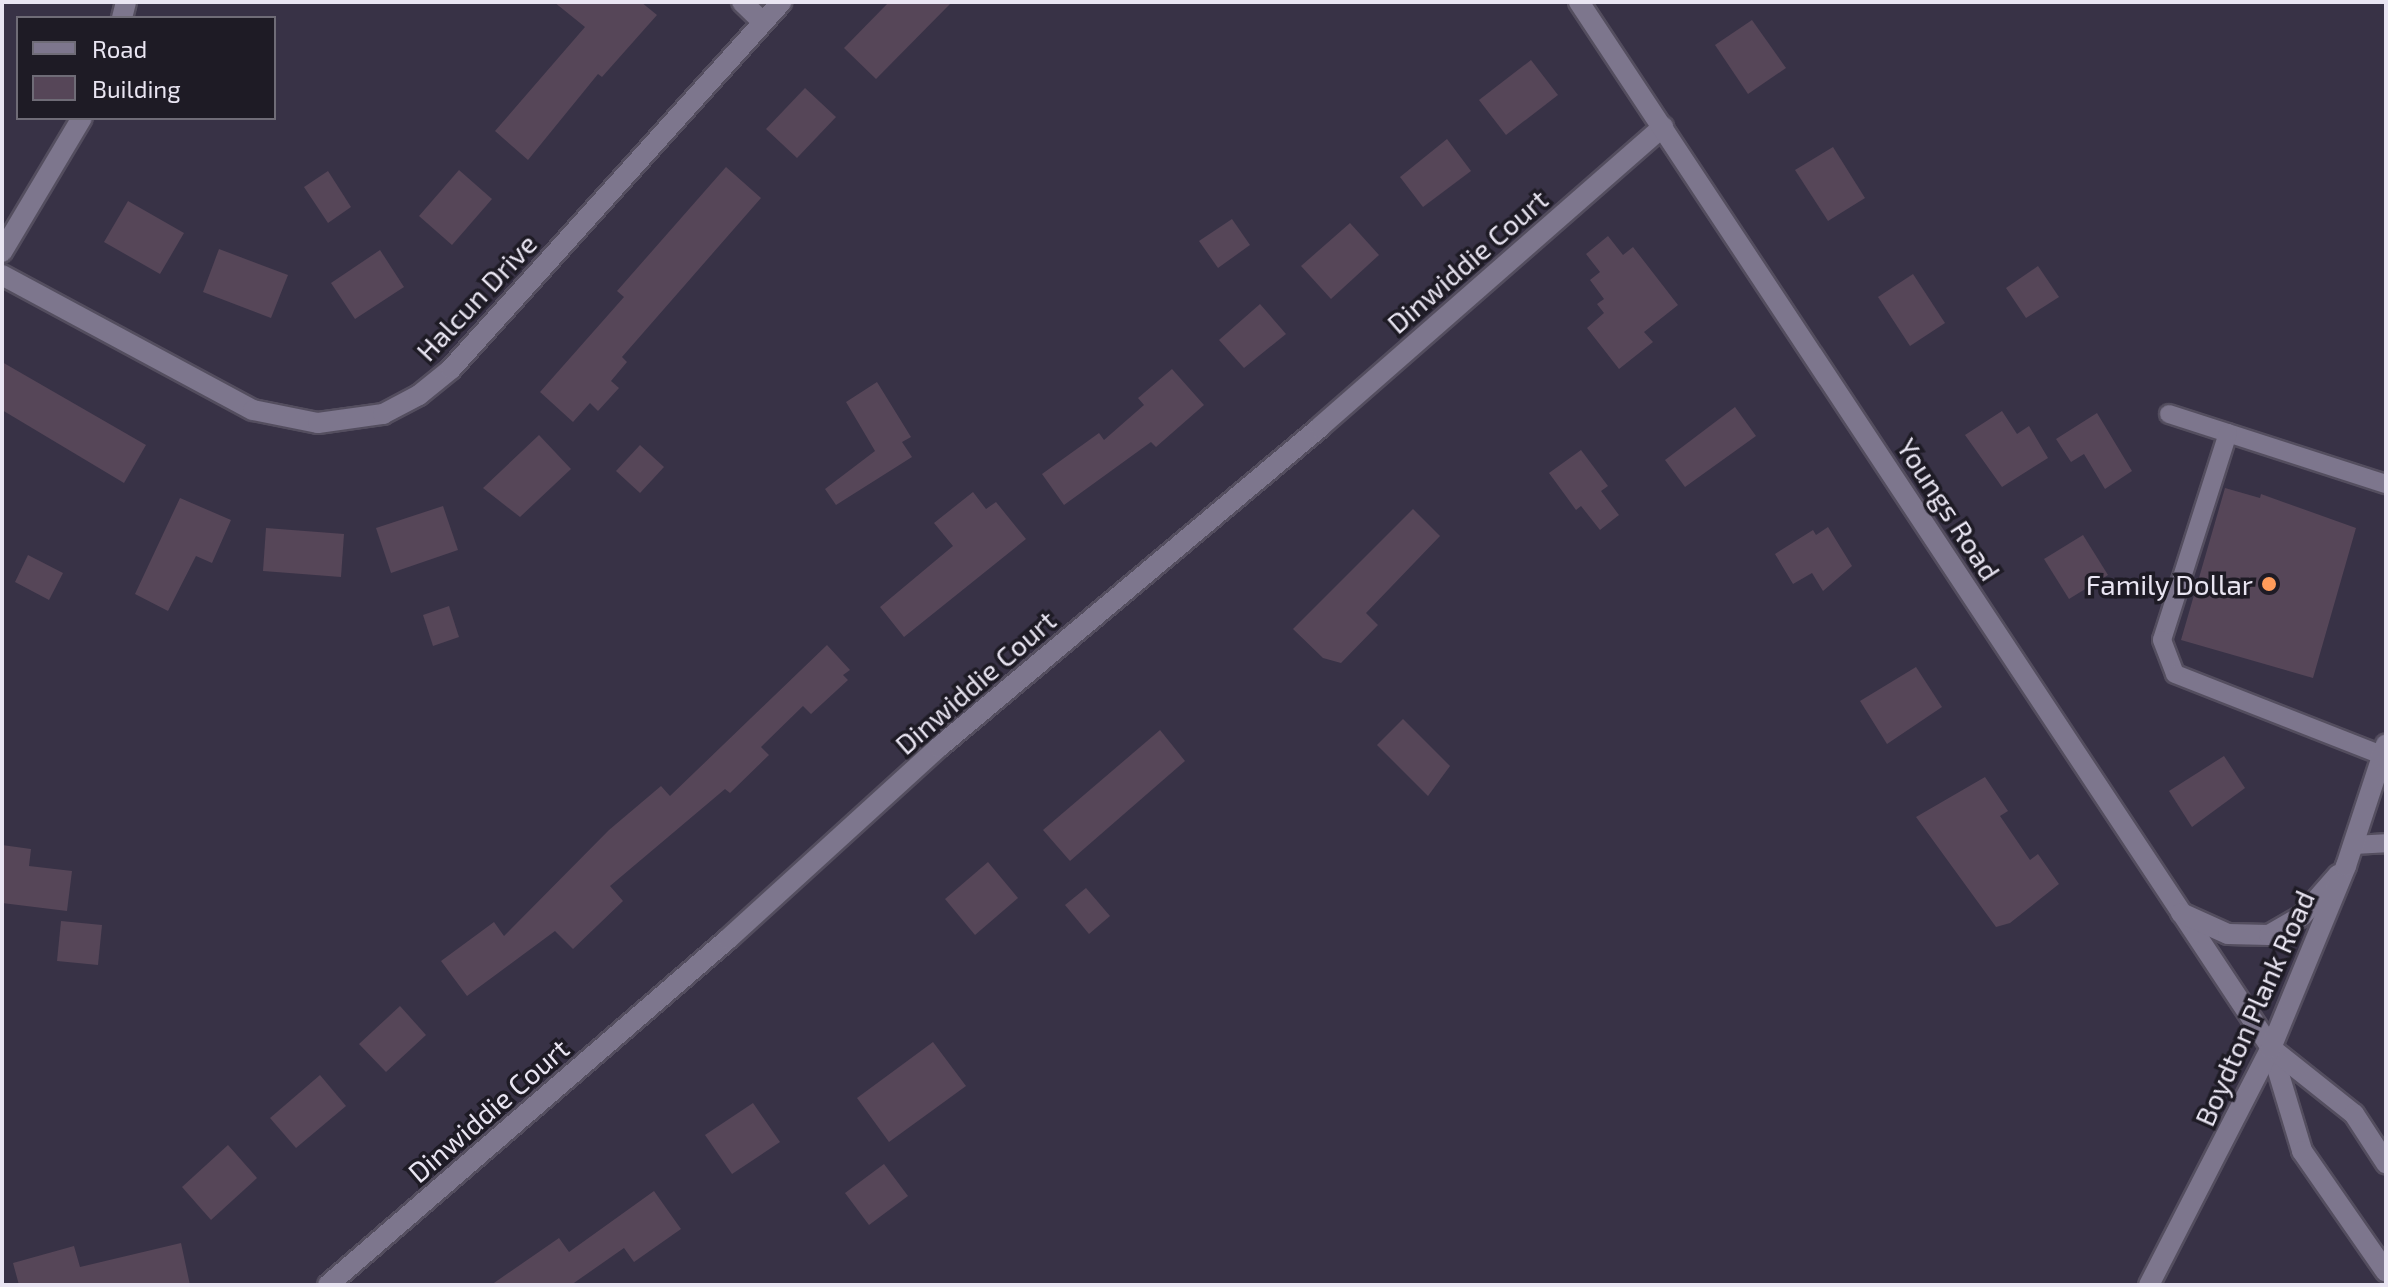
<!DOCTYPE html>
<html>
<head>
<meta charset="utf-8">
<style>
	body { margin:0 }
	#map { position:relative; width:2388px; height:1287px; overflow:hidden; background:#383246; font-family:"Exo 2",sans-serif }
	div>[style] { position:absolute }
	.building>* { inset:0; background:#564658 }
	.roads { filter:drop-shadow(2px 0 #544e5f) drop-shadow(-2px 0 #544e5f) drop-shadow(0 2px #544e5f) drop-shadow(0 -2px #544e5f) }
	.service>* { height:18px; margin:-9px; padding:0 9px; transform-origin:9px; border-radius:9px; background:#7d768d }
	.minor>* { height:20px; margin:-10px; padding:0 10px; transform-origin:10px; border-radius:10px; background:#7d768d }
	.tertiary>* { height:20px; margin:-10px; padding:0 10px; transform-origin:10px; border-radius:10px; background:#7d768d }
	.secondary>* { height:20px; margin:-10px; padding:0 10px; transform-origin:10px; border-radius:10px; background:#7d768d }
	.dots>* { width:22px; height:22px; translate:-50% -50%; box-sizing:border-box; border:4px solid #1e1b25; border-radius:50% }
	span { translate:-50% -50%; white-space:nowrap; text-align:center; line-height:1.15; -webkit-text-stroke:7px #1e1b25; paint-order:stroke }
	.street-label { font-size:28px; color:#e9e5f2 }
	.poi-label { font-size:28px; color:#e9e5f2 }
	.right { translate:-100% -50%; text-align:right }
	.frame { position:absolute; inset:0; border:4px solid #e9e5f2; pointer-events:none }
	.legend { position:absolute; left:16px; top:16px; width:260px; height:104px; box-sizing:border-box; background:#1e1b25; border:2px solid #6f6c77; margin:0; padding:10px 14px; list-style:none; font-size:24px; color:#e9e5f2 }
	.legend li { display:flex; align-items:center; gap:16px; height:40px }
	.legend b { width:40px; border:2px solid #6f6c77 }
</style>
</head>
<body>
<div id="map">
	<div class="building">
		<i style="clip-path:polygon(554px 2px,641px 2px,657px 15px,602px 77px,598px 74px,528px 160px,495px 131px,585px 27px)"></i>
		<i style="clip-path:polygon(889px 2px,952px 2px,876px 79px,844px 48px)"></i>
		<i style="clip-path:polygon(1752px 20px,1786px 68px,1748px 94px,1715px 45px)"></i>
		<i style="clip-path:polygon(1531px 60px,1558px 95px,1506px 135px,1479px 100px)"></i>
		<i style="clip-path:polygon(805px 88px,836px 117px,797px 158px,766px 129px)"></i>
		<i style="clip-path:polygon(1447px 139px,1471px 171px,1423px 207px,1400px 177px)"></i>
		<i style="clip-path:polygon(1833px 147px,1865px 198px,1828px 221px,1795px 170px)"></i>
		<i style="clip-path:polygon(726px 167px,761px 198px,622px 357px,627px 362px,611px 381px,619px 388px,598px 411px,590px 403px,573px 422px,540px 392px,624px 297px,617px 291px)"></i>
		<i style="clip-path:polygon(459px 170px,492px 199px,452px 245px,419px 216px)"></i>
		<i style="clip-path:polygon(328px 171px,351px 207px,328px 223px,304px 187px)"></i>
		<i style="clip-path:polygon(128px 201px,184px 233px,160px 274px,104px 242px)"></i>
		<i style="clip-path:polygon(1232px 219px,1250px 245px,1218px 268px,1199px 241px)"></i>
		<i style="clip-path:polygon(1350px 223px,1379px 255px,1331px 299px,1301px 266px)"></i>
		<i style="clip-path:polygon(1608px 236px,1623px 255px,1633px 247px,1678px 305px,1644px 332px,1653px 342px,1619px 369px,1587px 328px,1604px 313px,1597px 304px,1604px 299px,1590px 280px,1600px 272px,1586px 254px)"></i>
		<i style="clip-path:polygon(219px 249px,288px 275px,271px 318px,203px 292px)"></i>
		<i style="clip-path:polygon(380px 250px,404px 287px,355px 319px,331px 283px)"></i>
		<i style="clip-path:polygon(2038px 266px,2059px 297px,2026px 318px,2006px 288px)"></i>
		<i style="clip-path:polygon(1913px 274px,1945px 323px,1910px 346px,1878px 297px)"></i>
		<i style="clip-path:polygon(1260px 304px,1286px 334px,1244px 368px,1219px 340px)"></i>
		<i style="clip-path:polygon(2px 362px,146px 445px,124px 483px,2px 410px)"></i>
		<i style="clip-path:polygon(1172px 369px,1204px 405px,1156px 447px,1151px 442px,1064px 505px,1042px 474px,1099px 433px,1104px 440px,1144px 405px,1138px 398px)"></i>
		<i style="clip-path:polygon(877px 382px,911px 437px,902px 442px,912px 457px,836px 505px,825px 489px,875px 451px,846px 402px)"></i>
		<i style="clip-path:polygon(1735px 407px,1756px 436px,1685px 487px,1665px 460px)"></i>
		<i style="clip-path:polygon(2002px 411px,2017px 434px,2029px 426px,2048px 458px,2002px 487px,1965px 435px)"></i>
		<i style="clip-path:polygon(2097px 413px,2132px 471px,2105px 489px,2084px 454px,2071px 462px,2056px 439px)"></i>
		<i style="clip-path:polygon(539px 435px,571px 469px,520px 517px,483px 488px)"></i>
		<i style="clip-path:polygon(640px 445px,664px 467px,640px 493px,616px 471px)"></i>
		<i style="clip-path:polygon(1581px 450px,1608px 486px,1601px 491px,1619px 515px,1600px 530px,1581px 506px,1576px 510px,1549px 473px)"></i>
		<i style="clip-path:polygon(2225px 488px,2260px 498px,2261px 494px,2356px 528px,2313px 678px,2181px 640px)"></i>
		<i style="clip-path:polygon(973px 492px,986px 509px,996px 502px,1026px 539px,904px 637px,880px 607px,953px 546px,934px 523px)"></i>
		<i style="clip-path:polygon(180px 498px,231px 520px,212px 563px,196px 556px,168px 611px,135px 594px)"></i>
		<i style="clip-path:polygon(443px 506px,458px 550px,391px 573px,376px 528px)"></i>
		<i style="clip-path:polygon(1413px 509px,1440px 536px,1366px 613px,1378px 625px,1341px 663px,1323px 658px,1293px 629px)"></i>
		<i style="clip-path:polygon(1828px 527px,1852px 566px,1823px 591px,1812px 573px,1793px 584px,1775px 554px,1813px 530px,1816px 535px)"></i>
		<i style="clip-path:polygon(266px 528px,344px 534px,341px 577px,263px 571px)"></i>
		<i style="clip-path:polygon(2083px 535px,2108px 575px,2069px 599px,2044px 559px)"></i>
		<i style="clip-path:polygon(28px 555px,63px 573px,49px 600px,15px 582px)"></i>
		<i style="clip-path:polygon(449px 606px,459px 637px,433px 646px,423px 615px)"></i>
		<i style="clip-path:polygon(827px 645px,850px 670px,843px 675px,848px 680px,811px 714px,803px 706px,761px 747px,769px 755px,730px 793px,725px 789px,610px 886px,623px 901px,573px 949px,555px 931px,467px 996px,441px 961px,494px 922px,504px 936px,609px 830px,661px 786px,670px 796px)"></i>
		<i style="clip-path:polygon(1916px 667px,1942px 707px,1887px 744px,1860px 701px)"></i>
		<i style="clip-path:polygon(1403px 719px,1450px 766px,1428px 796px,1377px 745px)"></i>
		<i style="clip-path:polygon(1160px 730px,1185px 761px,1070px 861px,1043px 830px)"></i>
		<i style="clip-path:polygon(2224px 756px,2245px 788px,2192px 827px,2169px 791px)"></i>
		<i style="clip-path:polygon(1985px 777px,2008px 811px,2000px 816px,2030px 860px,2038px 854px,2059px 884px,2010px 923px,1996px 927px,1916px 817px)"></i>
		<i style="clip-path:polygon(2px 845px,31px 849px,29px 866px,72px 871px,67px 911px,2px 903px)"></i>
		<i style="clip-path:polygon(988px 862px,1018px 898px,975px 935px,945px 899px)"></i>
		<i style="clip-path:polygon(1086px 888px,1110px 916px,1089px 934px,1065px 905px)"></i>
		<i style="clip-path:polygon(61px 921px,102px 925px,98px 965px,57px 961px)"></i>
		<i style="clip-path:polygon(400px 1006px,426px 1035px,386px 1072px,359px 1044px)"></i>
		<i style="clip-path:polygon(933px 1042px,966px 1086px,889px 1142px,857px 1098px)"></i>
		<i style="clip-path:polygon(320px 1075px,346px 1106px,296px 1148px,270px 1118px)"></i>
		<i style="clip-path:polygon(753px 1103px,780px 1142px,732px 1174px,705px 1135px)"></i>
		<i style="clip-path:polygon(228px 1145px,257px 1178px,211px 1220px,182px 1187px)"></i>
		<i style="clip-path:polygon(884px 1164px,908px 1196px,869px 1225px,845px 1193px)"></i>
		<i style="clip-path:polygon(654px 1191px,681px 1229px,634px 1262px,624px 1248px,571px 1285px,491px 1285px,559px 1238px,569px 1252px)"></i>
		<i style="clip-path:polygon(181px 1243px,190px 1285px,19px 1285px,13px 1263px,74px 1246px,80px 1267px)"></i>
	</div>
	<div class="roads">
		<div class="service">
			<i style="left:2169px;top:414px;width:228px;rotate:17.9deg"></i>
			<i style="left:2228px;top:433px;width:217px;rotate:107.7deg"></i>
			<i style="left:2162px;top:640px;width:36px;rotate:69deg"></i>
			<i style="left:2175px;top:674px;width:222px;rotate:21.4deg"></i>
			<i style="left:2353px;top:845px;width:33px;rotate:-3deg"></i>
		</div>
		<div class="minor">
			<i style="left:742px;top:2px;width:29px;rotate:44deg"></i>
			<i style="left:122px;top:18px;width:16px;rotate:-76deg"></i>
			<i style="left:2px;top:252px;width:156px;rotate:-59.2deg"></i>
			<i style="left:2px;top:275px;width:285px;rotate:28.3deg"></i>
			<i style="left:253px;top:410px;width:66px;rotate:11.3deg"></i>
			<i style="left:318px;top:423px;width:66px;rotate:-7.9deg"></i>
			<i style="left:383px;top:414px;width:41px;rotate:-27.8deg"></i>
			<i style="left:419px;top:395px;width:41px;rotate:-39.1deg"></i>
			<i style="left:451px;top:369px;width:494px;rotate:-48deg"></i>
			<i style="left:328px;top:1285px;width:529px;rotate:-40.86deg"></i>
			<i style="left:728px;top:939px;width:285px;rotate:-42.3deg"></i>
			<i style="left:939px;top:747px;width:498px;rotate:-40deg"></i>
			<i style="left:1320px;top:427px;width:456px;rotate:-41.2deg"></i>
		</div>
		<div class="tertiary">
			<i style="left:1579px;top:2px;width:1254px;rotate:56.51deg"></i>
		</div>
		<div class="secondary">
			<i style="left:2181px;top:913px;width:51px;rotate:24.1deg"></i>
			<i style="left:2228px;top:934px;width:41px;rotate:1.4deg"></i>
			<i style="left:2269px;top:935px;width:38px;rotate:-30deg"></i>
			<i style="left:2302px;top:916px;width:55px;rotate:-48.7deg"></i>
			<i style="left:2271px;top:1048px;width:108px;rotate:73.2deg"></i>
			<i style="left:2302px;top:1151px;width:147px;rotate:55.2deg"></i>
			<i style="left:2271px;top:1048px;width:106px;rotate:38.5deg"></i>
			<i style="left:2354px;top:1114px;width:59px;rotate:56.9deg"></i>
			<i style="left:2149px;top:1285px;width:267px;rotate:-62.8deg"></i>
			<i style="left:2271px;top:1048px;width:197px;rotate:-67.6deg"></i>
			<i style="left:2346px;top:866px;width:128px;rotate:-71.8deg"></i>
		</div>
	</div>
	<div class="dots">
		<i style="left:2269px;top:584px;background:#ff9b5a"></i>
	</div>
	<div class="street-label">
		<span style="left:1467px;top:261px;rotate:-41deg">Dinwiddie Court</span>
		<span style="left:476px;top:297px;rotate:-47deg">Halcun Drive</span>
		<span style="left:1949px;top:509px;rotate:57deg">Youngs Road</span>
		<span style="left:975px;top:682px;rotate:-41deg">Dinwiddie Court</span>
		<span style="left:2254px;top:1008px;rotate:-66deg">Boydton Plank Road</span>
		<span style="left:488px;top:1110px;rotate:-41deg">Dinwiddie Court</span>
	</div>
	<div class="poi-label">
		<span class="right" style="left:2253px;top:584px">Family Dollar</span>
	</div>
	<div class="frame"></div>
	<ul class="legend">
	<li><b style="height:10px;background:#7d768d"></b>Road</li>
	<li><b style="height:22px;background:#564658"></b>Building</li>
	</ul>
</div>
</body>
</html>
